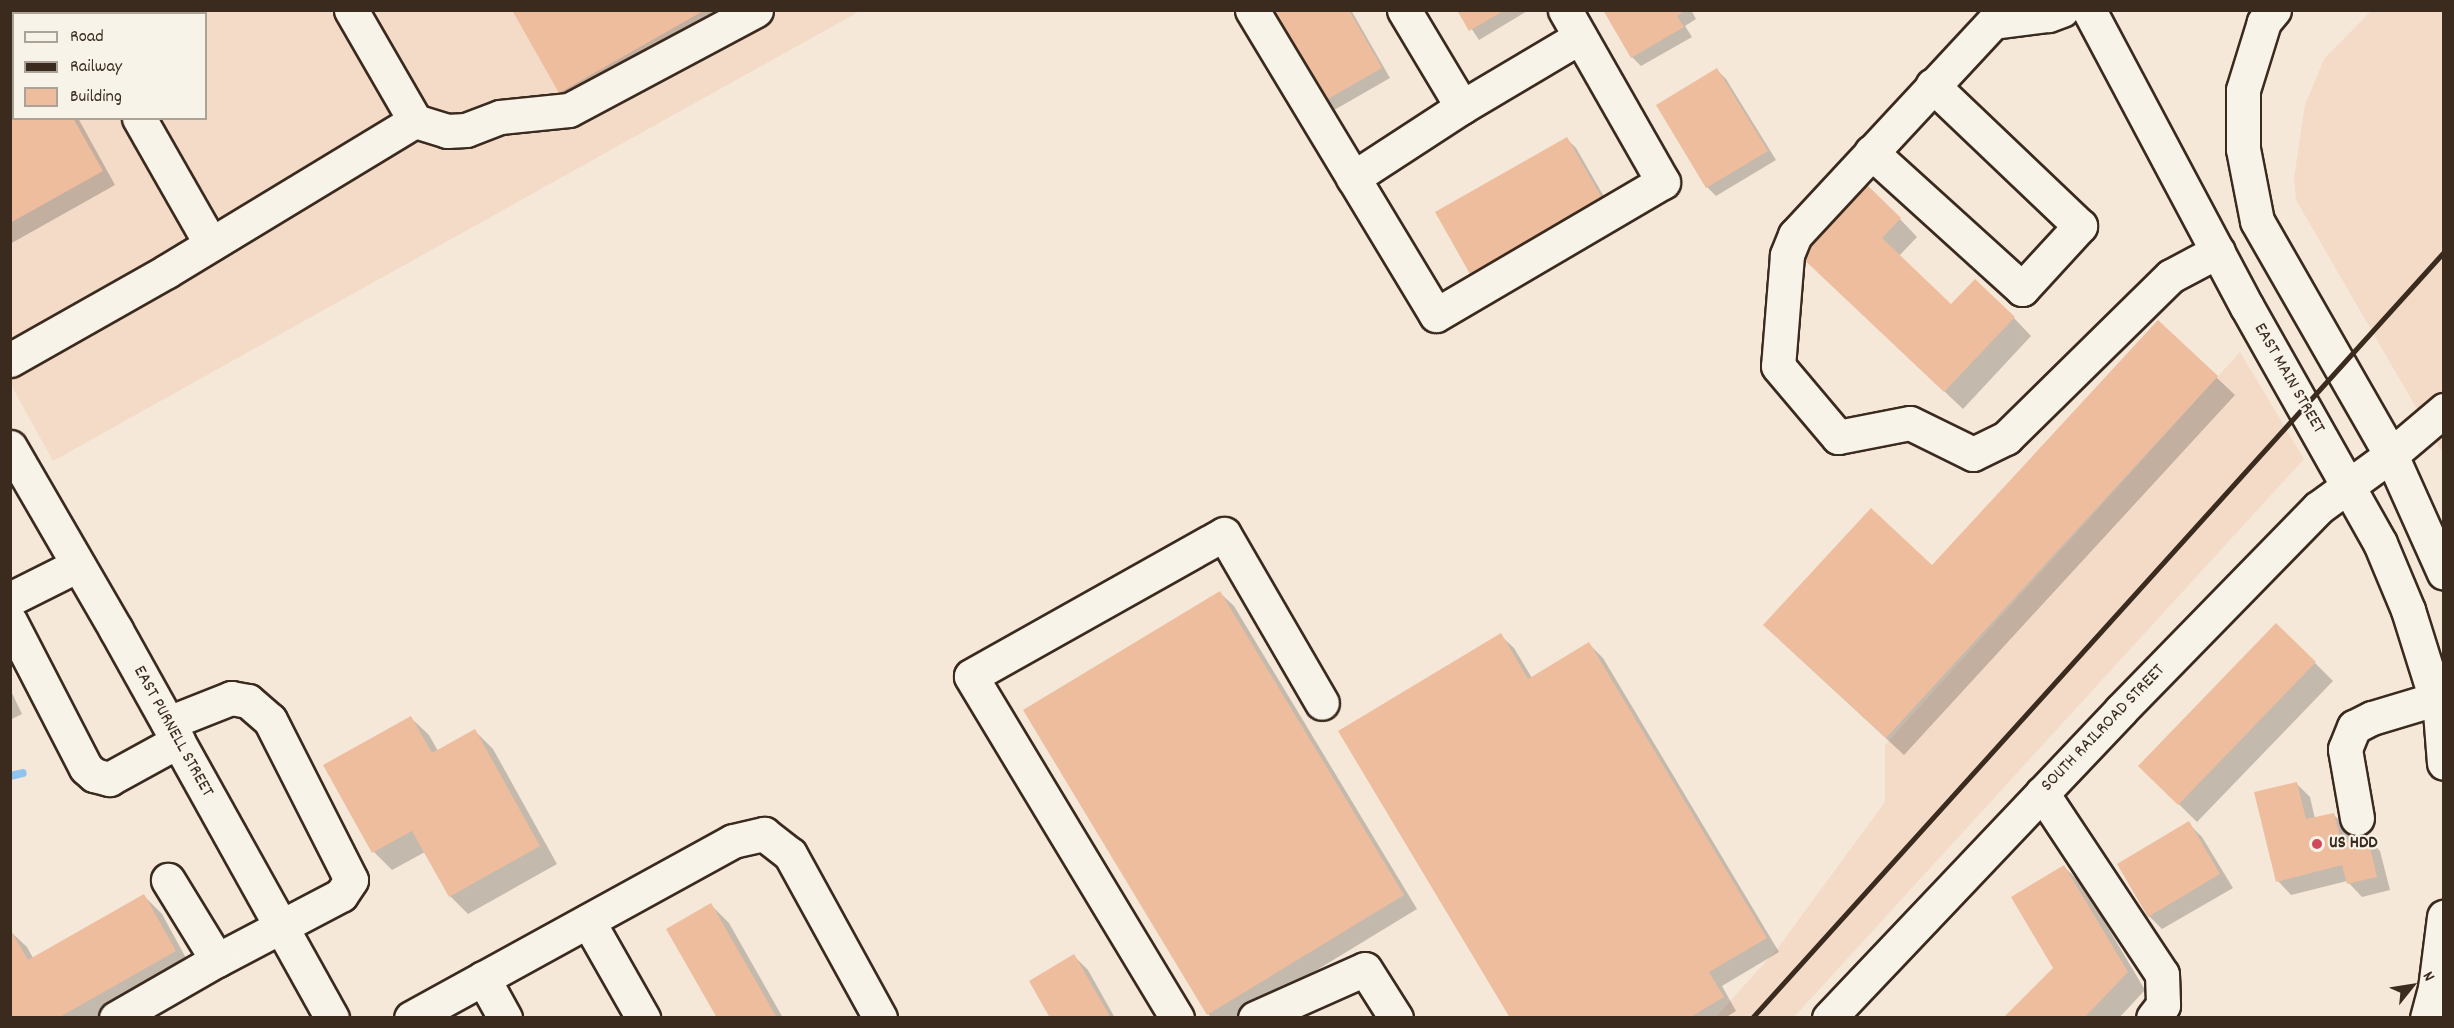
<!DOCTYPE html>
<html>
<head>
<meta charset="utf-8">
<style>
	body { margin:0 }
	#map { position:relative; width:2454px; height:1028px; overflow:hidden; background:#f5e8d9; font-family:Dekko,sans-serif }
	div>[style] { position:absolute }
	.built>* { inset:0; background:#f3dbc7 }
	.shadow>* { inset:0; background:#0003 }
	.stream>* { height:8px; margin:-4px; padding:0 4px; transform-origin:4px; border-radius:4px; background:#90c3ed }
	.building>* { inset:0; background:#edbd9e }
	.roads { filter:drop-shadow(2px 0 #3b2a1e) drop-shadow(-2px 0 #3b2a1e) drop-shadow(0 2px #3b2a1e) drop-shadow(0 -2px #3b2a1e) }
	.minor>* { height:33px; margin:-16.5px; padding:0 16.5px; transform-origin:16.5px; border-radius:16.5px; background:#f7f3e8 }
	.major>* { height:33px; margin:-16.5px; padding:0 16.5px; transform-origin:16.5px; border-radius:16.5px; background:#f7f3e8 }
	.rail>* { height:4.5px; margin:-2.25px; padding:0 2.25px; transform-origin:2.25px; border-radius:2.25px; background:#3b2a1e }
	.dots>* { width:16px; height:16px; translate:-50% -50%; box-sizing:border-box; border:3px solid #f7f3e8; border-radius:50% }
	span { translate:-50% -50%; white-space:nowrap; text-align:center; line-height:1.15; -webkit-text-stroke:4.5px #f7f3e8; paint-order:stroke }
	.street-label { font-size:18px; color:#3b2a1e }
	.poi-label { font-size:18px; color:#3b2a1e; font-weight:700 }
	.left { translate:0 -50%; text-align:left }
	.frame { position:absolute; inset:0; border:12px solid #3b2a1e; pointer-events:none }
	.legend { position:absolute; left:12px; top:12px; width:195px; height:108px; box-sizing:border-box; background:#f7f3e8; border:2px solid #aca397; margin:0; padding:8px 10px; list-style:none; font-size:18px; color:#3b2a1e }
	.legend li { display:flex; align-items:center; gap:12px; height:30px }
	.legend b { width:30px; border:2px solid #aca397 }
	.north { position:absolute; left:2382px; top:956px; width:60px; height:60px; -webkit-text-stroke:4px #f7f3e8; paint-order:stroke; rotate:60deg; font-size:16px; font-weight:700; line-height:24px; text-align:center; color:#3b2a1e }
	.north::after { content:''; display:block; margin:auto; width:21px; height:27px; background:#3b2a1e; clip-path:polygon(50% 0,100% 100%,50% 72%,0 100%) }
</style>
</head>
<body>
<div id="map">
	<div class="built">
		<i style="clip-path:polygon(evenodd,10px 11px,860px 11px,53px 461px,11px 385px,10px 11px,14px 14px,206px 14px,206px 118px,14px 118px,14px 14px)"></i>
		<i style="clip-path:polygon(2371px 11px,2443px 11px,2443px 454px,2296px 200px,2294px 178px,2305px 105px,2324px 59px)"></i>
		<i style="clip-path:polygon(2240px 352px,2304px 459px,1794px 1017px,1715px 1018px,1777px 949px,1885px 802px,1885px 745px)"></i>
	</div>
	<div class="shadow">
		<i style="clip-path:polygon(10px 10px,103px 10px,98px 14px,14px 14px,14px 53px,10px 54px)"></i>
		<i style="clip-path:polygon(514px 10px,742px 10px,574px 106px,560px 92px)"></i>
		<i style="clip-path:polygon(1266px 10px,1351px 10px,1390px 78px,1329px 113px)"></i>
		<i style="clip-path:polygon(1459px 10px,1529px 10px,1479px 40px)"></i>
		<i style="clip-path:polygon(1605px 10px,1691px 10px,1696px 19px,1685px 26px,1692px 37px,1641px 66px,1632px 57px)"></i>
		<i style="clip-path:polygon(10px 69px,14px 118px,78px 118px,115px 185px,10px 244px)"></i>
		<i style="clip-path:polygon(1717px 70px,1726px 79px,1776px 160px,1716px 196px,1707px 187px)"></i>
		<i style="clip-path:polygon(1567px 139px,1576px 148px,1614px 214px,1485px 289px)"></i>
		<i style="clip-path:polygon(1900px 219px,1917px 237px,1899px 256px,1951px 306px,2014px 318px,2031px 336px,1963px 409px,1817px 271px)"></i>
		<i style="clip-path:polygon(2158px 322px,2235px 395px,1904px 755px,1783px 643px,1932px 567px)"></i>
		<i style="clip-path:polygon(1220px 593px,1234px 606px,1417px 909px,1238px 1018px,1212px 1018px,1208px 1014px)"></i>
		<i style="clip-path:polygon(1500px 635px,1514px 648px,1532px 678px,1589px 644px,1603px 658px,1779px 952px,1722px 986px,1736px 1011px,1725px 1018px,1512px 1018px)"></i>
		<i style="clip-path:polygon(2315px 663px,2333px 681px,2197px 822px,2140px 766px)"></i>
		<i style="clip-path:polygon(10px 689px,22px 714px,10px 720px)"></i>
		<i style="clip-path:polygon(411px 718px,429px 735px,438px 751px,475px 731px,493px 749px,557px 864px,468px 914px,450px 896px,425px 852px,392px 870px,374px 852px,325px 766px)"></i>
		<i style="clip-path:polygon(2296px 783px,2310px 797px,2315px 819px,2333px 814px,2347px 828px,2350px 841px,2366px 837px,2380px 851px,2390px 890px,2362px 897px,2347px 881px,2291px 895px,2278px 881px)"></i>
		<i style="clip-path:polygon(2188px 823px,2202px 837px,2233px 888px,2162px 929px,2149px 916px)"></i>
		<i style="clip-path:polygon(2064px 867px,2082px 884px,2145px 990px,2119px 1018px,2007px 1018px,2055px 968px)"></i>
		<i style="clip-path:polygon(144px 896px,162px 914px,192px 969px,107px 1018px,10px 1018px,10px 931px,27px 947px,33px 958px)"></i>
		<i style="clip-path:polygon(711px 905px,729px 923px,783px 1018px,719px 1018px)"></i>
		<i style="clip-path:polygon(1074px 956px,1088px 970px,1115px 1018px,1051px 1018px)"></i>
	</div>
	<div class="stream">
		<i style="left:10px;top:776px;width:13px;rotate:-13deg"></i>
	</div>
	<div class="building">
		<i style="clip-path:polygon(10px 10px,66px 10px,60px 14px,14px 14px,14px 32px,10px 33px)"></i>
		<i style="clip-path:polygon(512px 10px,705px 10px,559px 93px)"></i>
		<i style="clip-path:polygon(1265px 10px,1349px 10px,1382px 68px,1319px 104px)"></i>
		<i style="clip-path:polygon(1457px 10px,1505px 10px,1469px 31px)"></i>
		<i style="clip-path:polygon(1603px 10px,1686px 10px,1677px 16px,1684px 27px,1631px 58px)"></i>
		<i style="clip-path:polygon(14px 66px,14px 118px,73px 118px,103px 171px,10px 223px,10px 67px)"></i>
		<i style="clip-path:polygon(1717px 68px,1768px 151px,1706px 188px,1656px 105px)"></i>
		<i style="clip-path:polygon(1567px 137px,1606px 205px,1474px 281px,1435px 212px)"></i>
		<i style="clip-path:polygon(1864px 182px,1901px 218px,1882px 238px,1951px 304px,1975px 279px,2015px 317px,1944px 392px,1797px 253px)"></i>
		<i style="clip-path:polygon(2158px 320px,2218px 376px,1886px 738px,1763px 625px,1871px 508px,1932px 565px)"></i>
		<i style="clip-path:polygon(1220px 591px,1404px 895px,1207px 1015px,1023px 710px)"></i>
		<i style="clip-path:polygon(2276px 623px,2316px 662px,2178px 805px,2138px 766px)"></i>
		<i style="clip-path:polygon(1501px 633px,1528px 679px,1589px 642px,1767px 938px,1709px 972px,1724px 997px,1689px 1018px,1510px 1018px,1338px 731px)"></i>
		<i style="clip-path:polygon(411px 716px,432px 753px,475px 729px,540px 846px,449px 897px,412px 831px,372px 853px,323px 765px)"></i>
		<i style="clip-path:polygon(2297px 782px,2306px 819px,2334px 813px,2341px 841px,2367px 835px,2377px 877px,2347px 884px,2342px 865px,2276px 882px,2254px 792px)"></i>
		<i style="clip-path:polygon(2189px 821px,2220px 874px,2148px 917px,2117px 864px)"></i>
		<i style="clip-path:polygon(2064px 865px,2128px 972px,2084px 1018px,2003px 1018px,2053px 968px,2011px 897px)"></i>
		<i style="clip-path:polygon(144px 894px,176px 951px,58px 1018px,10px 1018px,10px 929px,28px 960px)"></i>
		<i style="clip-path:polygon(711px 903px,777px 1018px,717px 1018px,666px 929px)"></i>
		<i style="clip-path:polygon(1074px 954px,1111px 1018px,1050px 1018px,1029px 981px)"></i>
	</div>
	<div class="roads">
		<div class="minor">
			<i style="left:351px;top:10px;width:128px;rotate:60deg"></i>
			<i style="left:415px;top:121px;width:34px;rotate:17deg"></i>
			<i style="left:447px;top:131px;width:19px;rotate:-3deg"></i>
			<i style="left:466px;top:130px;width:36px;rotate:-21deg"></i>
			<i style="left:500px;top:117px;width:69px;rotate:-5.8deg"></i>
			<i style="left:569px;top:110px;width:212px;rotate:-28.1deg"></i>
			<i style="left:1252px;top:10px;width:356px;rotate:58.9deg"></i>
			<i style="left:1436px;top:315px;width:263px;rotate:-30.4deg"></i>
			<i style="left:1663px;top:182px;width:198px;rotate:-119.7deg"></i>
			<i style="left:1404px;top:10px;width:113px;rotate:59.1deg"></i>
			<i style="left:2062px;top:10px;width:15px;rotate:160deg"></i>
			<i style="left:2048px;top:15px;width:55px;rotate:172.7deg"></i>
			<i style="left:1993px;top:22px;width:291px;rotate:132.9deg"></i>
			<i style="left:1795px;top:235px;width:22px;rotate:112deg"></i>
			<i style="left:1787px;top:255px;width:111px;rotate:94.6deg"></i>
			<i style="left:1778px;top:366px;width:93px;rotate:49.8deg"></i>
			<i style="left:1838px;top:437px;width:73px;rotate:-11deg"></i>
			<i style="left:1910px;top:423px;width:70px;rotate:26.2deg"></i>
			<i style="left:1973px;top:454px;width:37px;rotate:-26deg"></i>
			<i style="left:2006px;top:438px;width:231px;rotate:-44.5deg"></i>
			<i style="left:2171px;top:276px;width:53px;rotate:-28deg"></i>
			<i style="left:112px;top:14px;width:6px;rotate:-39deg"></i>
			<i style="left:139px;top:118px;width:145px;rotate:60.3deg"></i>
			<i style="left:1871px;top:152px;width:204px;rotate:42.2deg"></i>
			<i style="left:2022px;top:289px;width:86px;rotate:-47.4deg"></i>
			<i style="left:2080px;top:226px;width:204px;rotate:-136.4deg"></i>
			<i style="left:1353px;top:178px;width:130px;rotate:-33.1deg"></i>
			<i style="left:1462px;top:107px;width:137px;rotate:-30.7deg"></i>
			<i style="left:10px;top:360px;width:180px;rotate:-29.5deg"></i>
			<i style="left:167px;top:271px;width:290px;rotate:-31.2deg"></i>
			<i style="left:10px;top:447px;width:211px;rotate:59.9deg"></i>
			<i style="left:116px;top:630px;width:444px;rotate:60.9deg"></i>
			<i style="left:10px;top:599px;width:76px;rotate:-26.6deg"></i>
			<i style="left:10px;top:621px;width:165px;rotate:62.7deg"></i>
			<i style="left:86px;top:768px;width:11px;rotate:41deg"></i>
			<i style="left:94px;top:775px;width:16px;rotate:15deg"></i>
			<i style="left:109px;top:779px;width:79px;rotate:-28.8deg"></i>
			<i style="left:168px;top:723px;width:68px;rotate:-21.6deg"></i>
			<i style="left:231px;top:698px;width:17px;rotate:10deg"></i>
			<i style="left:248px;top:701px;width:29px;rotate:41deg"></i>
			<i style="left:270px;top:720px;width:179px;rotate:63.1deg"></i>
			<i style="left:351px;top:880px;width:18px;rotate:124deg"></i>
			<i style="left:341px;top:895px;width:140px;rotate:152.3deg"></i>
			<i style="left:217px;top:960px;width:94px;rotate:-121.5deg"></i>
			<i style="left:2042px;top:793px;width:217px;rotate:56.5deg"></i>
			<i style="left:2162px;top:974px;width:31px;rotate:88deg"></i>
			<i style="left:2163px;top:1005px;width:16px;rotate:128deg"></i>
			<i style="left:2357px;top:818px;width:70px;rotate:-99.9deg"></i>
			<i style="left:2345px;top:749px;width:24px;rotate:-68deg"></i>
			<i style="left:2354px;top:727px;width:20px;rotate:-27deg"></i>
			<i style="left:2372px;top:718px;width:66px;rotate:-16.8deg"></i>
			<i style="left:588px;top:921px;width:112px;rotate:60.4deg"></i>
			<i style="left:483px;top:978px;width:46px;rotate:61.2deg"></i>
			<i style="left:116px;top:1018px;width:116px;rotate:-29.9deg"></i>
			<i style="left:411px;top:1018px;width:367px;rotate:-28.8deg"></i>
			<i style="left:733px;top:841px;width:32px;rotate:-13deg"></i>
			<i style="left:764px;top:834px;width:33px;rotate:38deg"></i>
			<i style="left:790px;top:854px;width:187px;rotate:61.2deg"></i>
			<i style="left:1177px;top:1018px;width:399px;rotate:-121.1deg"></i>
			<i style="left:971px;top:676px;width:290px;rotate:-29.3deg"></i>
			<i style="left:1224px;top:534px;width:195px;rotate:59.9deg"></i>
			<i style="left:1255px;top:1018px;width:120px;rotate:-24deg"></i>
			<i style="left:1365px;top:969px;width:58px;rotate:57.7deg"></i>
			<i style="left:1829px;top:1018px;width:424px;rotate:-46.5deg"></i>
			<i style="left:2121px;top:710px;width:282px;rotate:-45.7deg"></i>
			<i style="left:2318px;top:508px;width:90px;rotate:-36deg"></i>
			<i style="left:2391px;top:455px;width:70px;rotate:-40.3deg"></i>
		</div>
		<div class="major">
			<i style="left:2089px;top:10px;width:336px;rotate:62deg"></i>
			<i style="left:2247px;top:307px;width:271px;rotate:60.6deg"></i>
			<i style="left:2380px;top:543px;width:73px;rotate:67.3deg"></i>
			<i style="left:2408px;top:610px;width:107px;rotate:72.6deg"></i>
			<i style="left:2440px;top:712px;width:51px;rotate:85.5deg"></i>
			<i style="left:2274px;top:10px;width:16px;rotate:130deg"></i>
			<i style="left:2264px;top:22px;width:71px;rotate:107.2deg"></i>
			<i style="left:2243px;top:90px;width:59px;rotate:90deg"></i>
			<i style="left:2243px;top:149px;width:73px;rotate:79deg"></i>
			<i style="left:2257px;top:221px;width:270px;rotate:60.2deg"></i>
			<i style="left:2391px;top:455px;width:129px;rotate:65.8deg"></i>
			<i style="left:2427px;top:1018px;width:31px;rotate:-75deg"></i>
			<i style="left:2435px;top:988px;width:72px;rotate:-82.8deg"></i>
		</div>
	</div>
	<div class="rail">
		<i style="left:1752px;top:1018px;width:1032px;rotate:-47.91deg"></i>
	</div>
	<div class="dots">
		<i style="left:2317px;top:844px;background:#d1495b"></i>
	</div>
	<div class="street-label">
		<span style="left:2288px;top:379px;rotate:60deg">EAST MAIN STREET</span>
		<span style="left:2104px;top:729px;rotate:-46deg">SOUTH RAILROAD STREET</span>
		<span style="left:172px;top:732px;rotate:61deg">EAST PURNELL STREET</span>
	</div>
	<div class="poi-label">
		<span class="left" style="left:2329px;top:844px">US HDD</span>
	</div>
	<div class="frame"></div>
	<ul class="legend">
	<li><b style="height:8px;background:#f7f3e8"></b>Road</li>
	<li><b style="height:8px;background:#3b2a1e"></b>Railway</li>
	<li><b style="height:16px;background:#edbd9e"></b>Building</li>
	</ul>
	<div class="north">N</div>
</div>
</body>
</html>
